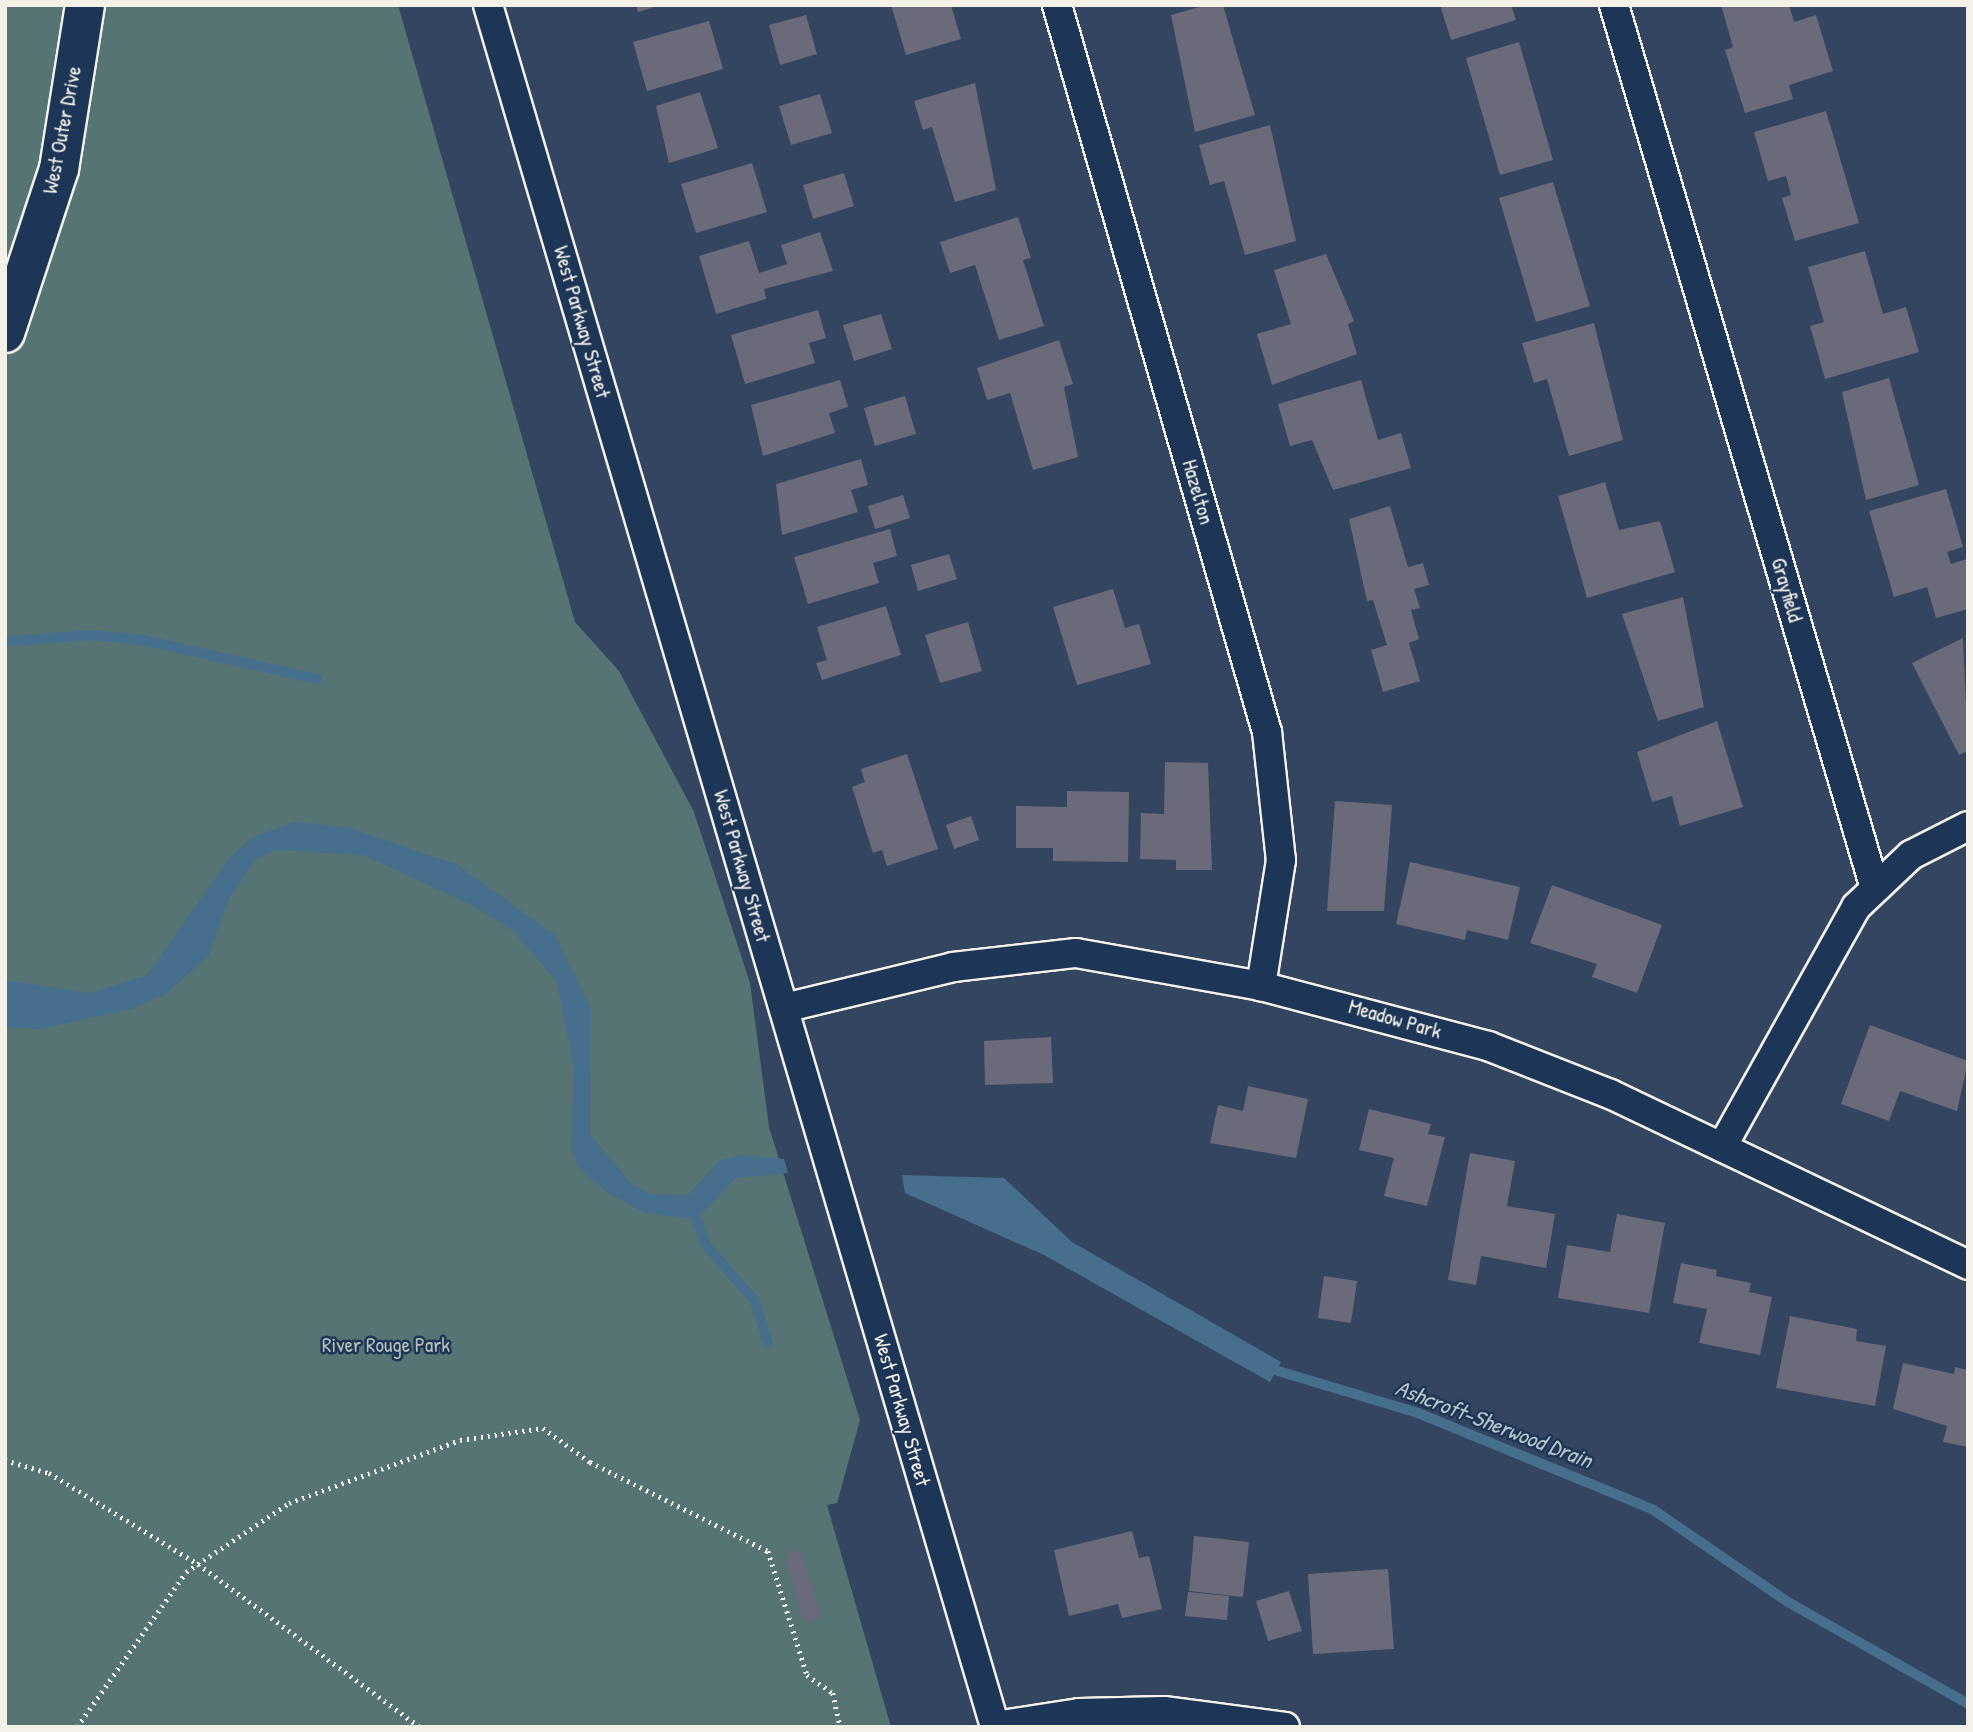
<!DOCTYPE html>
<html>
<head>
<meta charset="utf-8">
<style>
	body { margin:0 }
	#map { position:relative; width:1973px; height:1732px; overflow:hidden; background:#344562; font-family:"Patrick Hand",sans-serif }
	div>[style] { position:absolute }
	.green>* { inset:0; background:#567473 }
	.water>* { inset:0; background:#456f8c }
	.stream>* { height:10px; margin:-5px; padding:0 5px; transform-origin:5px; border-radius:5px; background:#456f8c }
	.building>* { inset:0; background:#6a6a7a }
	.path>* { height:4.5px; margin-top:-2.25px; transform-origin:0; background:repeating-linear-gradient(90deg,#f4f1e8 0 2px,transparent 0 7px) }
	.roads { filter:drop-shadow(2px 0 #f4f1e8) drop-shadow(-2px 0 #f4f1e8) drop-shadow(0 2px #f4f1e8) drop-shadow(0 -2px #f4f1e8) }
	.minor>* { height:28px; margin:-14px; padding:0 14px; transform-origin:14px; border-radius:14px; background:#1d3557 }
	.secondary>* { height:38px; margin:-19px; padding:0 19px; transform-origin:19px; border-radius:19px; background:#1d3557 }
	span { translate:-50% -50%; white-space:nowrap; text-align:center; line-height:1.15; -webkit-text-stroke:5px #1d3557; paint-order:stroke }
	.street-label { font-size:21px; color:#f4f1e8 }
	.park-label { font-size:21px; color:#b5bfb9 }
	.water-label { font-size:23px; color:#b7c4c8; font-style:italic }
	.frame { position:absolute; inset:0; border:7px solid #f4f1e8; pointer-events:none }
</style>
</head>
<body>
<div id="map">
	<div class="green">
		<i style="clip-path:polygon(5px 5px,398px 5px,575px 622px,619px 671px,694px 812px,750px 983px,769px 1127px,860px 1420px,837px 1503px,827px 1505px,891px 1727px,5px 1727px)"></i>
	</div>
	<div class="water">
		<i style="clip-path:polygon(295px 822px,350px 828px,456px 864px,555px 935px,591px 1008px,590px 1134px,632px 1184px,649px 1194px,688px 1195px,720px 1160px,740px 1155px,784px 1159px,788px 1173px,736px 1178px,703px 1212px,686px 1218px,645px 1213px,608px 1193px,578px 1167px,571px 1149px,574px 1067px,556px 980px,512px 930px,474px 906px,363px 855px,276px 850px,255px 860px,229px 899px,209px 955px,166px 994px,132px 1009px,40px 1029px,5px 1027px,5px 980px,90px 993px,147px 975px,231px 856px,253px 837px)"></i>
		<i style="clip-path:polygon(902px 1175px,1004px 1178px,1072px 1242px,1281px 1362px,1270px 1382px,1044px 1255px,905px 1193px)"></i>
	</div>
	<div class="stream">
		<i style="left:5px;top:642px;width:86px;rotate:-4.7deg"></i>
		<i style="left:91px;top:635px;width:52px;rotate:5.5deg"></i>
		<i style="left:143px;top:640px;width:178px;rotate:12.6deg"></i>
		<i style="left:691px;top:1204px;width:44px;rotate:69.9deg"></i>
		<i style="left:706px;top:1245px;width:74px;rotate:48.8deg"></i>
		<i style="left:755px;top:1301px;width:44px;rotate:72.8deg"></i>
		<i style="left:1265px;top:1367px;width:160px;rotate:16.7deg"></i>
		<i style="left:1418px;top:1413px;width:253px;rotate:22.3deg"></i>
		<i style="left:1652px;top:1509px;width:165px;rotate:34.4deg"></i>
		<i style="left:1788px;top:1602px;width:207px;rotate:29.5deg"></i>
	</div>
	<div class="building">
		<i style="clip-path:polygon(636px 5px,658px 5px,658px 6px,638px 12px)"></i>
		<i style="clip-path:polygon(891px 5px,951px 5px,961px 39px,906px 55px)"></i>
		<i style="clip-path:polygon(1206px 5px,1223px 5px,1255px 115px,1195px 132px,1171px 15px)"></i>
		<i style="clip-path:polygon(1440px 5px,1511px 5px,1516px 20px,1451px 40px)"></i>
		<i style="clip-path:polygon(1721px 5px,1789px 5px,1794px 22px,1816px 15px,1833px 71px,1789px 85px,1793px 99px,1745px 113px,1725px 50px,1733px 47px)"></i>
		<i style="clip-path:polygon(806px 15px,817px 54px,780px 65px,769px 25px)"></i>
		<i style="clip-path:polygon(709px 21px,723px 69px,647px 91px,633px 42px)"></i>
		<i style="clip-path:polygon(1519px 42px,1553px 160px,1500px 175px,1466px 58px)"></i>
		<i style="clip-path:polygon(975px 83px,996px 190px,955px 202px,932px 127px,923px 130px,914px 101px)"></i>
		<i style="clip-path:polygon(700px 92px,718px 148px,669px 163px,656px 106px)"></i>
		<i style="clip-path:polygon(820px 94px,832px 133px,791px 145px,779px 106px)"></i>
		<i style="clip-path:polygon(1826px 111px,1859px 223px,1795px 241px,1782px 198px,1791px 195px,1786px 176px,1768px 181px,1754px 132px)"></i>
		<i style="clip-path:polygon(1270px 125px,1296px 241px,1245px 255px,1224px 181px,1210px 185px,1199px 145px)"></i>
		<i style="clip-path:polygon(752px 163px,767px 212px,696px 233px,681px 184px)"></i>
		<i style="clip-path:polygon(844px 173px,854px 206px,813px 219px,803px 185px)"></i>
		<i style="clip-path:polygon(1553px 182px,1590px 306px,1536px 322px,1499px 198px)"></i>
		<i style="clip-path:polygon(1018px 217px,1031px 258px,1023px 260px,1044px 326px,999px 340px,975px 265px,950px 273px,940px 242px)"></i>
		<i style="clip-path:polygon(820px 232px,833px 271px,764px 289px,766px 299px,716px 314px,699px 256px,749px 241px,759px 273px,787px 264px,781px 245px)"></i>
		<i style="clip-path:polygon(1865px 251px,1883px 314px,1906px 307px,1919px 352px,1825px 379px,1810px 326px,1824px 322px,1808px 267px)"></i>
		<i style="clip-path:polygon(1326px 254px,1354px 321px,1348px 324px,1357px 354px,1272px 385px,1257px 334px,1291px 324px,1274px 270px)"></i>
		<i style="clip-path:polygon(818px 310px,826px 338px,809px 343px,815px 363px,745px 384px,731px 335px)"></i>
		<i style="clip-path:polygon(881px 314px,892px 349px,854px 361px,843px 325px)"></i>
		<i style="clip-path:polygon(1594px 323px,1623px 440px,1569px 456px,1547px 379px,1534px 383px,1522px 343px)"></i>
		<i style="clip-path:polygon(1059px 340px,1073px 384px,1064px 387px,1078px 457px,1033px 470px,1010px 393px,987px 400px,977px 368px)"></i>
		<i style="clip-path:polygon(1889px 378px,1919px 485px,1866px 500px,1842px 392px)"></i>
		<i style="clip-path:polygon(840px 380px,848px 407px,829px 413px,835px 433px,763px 456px,751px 405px)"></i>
		<i style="clip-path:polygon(1361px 380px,1378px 440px,1401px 433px,1411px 468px,1333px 490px,1312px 440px,1290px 446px,1278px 404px)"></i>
		<i style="clip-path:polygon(905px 396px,916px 434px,875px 446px,864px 408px)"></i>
		<i style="clip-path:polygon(861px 459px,868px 485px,851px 490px,858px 512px,782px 535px,776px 484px)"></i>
		<i style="clip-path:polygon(1605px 482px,1619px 530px,1660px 521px,1675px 572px,1587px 598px,1558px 496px)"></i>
		<i style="clip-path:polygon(1946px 489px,1963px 547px,1947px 552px,1951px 564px,1967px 559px,1968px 609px,1936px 618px,1927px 587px,1894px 597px,1869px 511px)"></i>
		<i style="clip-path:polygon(903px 495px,910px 518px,875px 529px,868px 506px)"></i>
		<i style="clip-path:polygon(1390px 506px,1408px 567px,1423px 563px,1429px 585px,1414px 589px,1420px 608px,1411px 610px,1419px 639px,1409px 643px,1420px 681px,1383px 692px,1371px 650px,1387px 645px,1373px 600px,1367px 601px,1349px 519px)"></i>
		<i style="clip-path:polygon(890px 529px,897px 556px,873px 563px,879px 583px,808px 604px,794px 557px)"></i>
		<i style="clip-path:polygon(949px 554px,957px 579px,918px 591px,911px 565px)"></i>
		<i style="clip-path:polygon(1113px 589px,1125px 628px,1139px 624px,1151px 664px,1077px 685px,1053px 607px)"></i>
		<i style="clip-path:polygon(1683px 597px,1704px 707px,1658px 721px,1622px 614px)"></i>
		<i style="clip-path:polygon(886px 606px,901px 655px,822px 680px,816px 663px,827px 660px,817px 627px)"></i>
		<i style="clip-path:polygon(968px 622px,982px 671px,940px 683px,925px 635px)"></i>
		<i style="clip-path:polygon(1963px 638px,1968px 751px,1959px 755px,1912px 663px)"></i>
		<i style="clip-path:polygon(1717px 721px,1743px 807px,1680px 826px,1672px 796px,1652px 802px,1637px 752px)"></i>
		<i style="clip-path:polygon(907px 754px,938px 849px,887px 866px,882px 850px,873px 853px,852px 787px,865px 782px,861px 769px)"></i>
		<i style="clip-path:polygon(1165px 762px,1208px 763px,1212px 870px,1176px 870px,1176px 860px,1140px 859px,1141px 813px,1164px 814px)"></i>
		<i style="clip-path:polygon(1067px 791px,1129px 792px,1128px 862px,1053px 861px,1053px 848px,1016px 848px,1016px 806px,1067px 807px)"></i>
		<i style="clip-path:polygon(1335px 801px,1392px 805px,1384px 911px,1327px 911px)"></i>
		<i style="clip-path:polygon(971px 816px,979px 840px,954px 849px,946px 825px)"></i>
		<i style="clip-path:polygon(1410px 862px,1520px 887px,1508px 940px,1467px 930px,1465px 940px,1396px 924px)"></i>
		<i style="clip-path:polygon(1552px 885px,1662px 925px,1637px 993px,1592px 977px,1597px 964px,1530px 943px)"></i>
		<i style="clip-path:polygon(1870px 1025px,1968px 1061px,1957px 1111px,1900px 1091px,1889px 1121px,1841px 1104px)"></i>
		<i style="clip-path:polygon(1051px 1037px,1053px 1083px,985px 1085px,984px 1041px)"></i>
		<i style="clip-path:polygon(1248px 1086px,1308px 1099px,1296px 1158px,1210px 1143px,1218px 1105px,1243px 1111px)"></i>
		<i style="clip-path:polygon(1369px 1109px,1431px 1124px,1428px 1134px,1445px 1137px,1427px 1206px,1384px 1196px,1394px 1158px,1359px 1150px)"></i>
		<i style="clip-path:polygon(1470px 1153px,1515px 1161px,1507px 1206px,1555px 1214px,1546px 1268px,1481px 1256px,1476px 1285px,1448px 1280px)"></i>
		<i style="clip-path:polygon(1617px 1214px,1665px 1223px,1649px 1313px,1558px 1298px,1567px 1245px,1610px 1252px)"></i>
		<i style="clip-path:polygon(1681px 1263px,1717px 1270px,1716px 1276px,1751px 1283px,1749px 1292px,1772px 1297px,1760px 1355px,1699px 1343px,1707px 1309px,1673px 1303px)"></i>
		<i style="clip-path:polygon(1324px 1276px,1357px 1281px,1351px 1323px,1318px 1318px)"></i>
		<i style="clip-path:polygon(1790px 1316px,1857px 1329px,1856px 1341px,1886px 1346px,1875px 1406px,1776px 1388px)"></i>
		<i style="clip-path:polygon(1903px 1363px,1954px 1374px,1955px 1367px,1968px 1370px,1968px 1447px,1943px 1442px,1947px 1426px,1893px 1409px)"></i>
		<i style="clip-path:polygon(1132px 1531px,1139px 1558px,1149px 1556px,1162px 1609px,1122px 1618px,1118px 1604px,1069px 1616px,1054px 1550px)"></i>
		<i style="clip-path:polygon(1194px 1536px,1249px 1542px,1243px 1597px,1189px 1591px)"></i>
		<i style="clip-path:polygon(792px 1549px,802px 1552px,820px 1614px,813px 1622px,802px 1617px,785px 1559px)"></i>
		<i style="clip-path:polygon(1388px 1569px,1394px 1649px,1313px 1654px,1308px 1574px)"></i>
		<i style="clip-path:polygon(1289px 1591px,1302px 1631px,1268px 1641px,1256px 1601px)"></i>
		<i style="clip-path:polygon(1188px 1592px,1229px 1596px,1227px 1620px,1185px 1616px)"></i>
	</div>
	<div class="path">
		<i style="left:5px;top:1460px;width:46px;rotate:16.5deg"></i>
		<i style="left:49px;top:1473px;width:175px;rotate:31.4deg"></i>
		<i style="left:198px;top:1564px;width:275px;rotate:36.3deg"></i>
		<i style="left:77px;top:1727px;width:189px;rotate:-54.9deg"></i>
		<i style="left:186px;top:1572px;width:124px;rotate:-33.8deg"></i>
		<i style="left:289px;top:1503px;width:182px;rotate:-20.2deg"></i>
		<i style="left:460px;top:1440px;width:84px;rotate:-8.2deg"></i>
		<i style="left:543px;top:1428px;width:58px;rotate:35.9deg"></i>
		<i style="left:590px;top:1462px;width:199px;rotate:26.6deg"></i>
		<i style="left:768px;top:1551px;width:130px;rotate:72.5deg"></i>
		<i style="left:807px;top:1675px;width:32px;rotate:35deg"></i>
		<i style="left:833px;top:1693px;width:35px;rotate:78deg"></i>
	</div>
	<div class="roads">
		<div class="minor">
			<i style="left:488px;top:5px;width:1795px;rotate:73.59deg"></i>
			<i style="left:1057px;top:5px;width:757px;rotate:73.89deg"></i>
			<i style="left:1267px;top:732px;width:129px;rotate:83.8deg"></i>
			<i style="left:1281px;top:860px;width:128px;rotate:99deg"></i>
			<i style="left:1614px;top:5px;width:918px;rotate:73.54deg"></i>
			<i style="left:784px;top:1008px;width:174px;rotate:-13.6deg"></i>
			<i style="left:953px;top:967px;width:124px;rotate:-6.5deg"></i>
			<i style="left:1076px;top:953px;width:188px;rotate:10.1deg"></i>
			<i style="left:1261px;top:986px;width:235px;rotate:14.8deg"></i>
			<i style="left:1488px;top:1046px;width:131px;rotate:21.5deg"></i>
			<i style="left:1610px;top:1094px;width:397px;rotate:25.5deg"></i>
			<i style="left:1722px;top:1147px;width:275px;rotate:-60.8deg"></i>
			<i style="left:1856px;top:907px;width:76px;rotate:-43.4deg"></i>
			<i style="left:1911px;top:855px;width:64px;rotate:-27deg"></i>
			<i style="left:995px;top:1726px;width:85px;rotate:-8.8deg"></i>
			<i style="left:1079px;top:1713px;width:85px;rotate:-1.3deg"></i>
			<i style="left:1164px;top:1711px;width:122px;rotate:7.5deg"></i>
		</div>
		<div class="secondary">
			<i style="left:5px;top:333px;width:173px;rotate:-71.8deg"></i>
			<i style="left:59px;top:169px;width:166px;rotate:-81deg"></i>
		</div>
	</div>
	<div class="street-label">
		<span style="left:62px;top:130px;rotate:-79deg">West Outer Drive</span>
		<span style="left:582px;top:322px;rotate:74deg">West Parkway Street</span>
		<span style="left:1198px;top:492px;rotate:74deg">Hazelton</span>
		<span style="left:1787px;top:590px;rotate:74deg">Grayfield</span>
		<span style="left:742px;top:866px;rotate:74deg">West Parkway Street</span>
		<span style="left:1395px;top:1019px;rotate:16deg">Meadow Park</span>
		<span style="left:902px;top:1410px;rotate:74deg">West Parkway Street</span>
	</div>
	<div class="park-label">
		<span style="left:386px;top:1345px">River Rouge Park</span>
	</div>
	<div class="water-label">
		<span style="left:1494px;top:1424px;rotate:21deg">Ashcroft-Sherwood Drain</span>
	</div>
	<div class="frame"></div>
</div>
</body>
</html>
